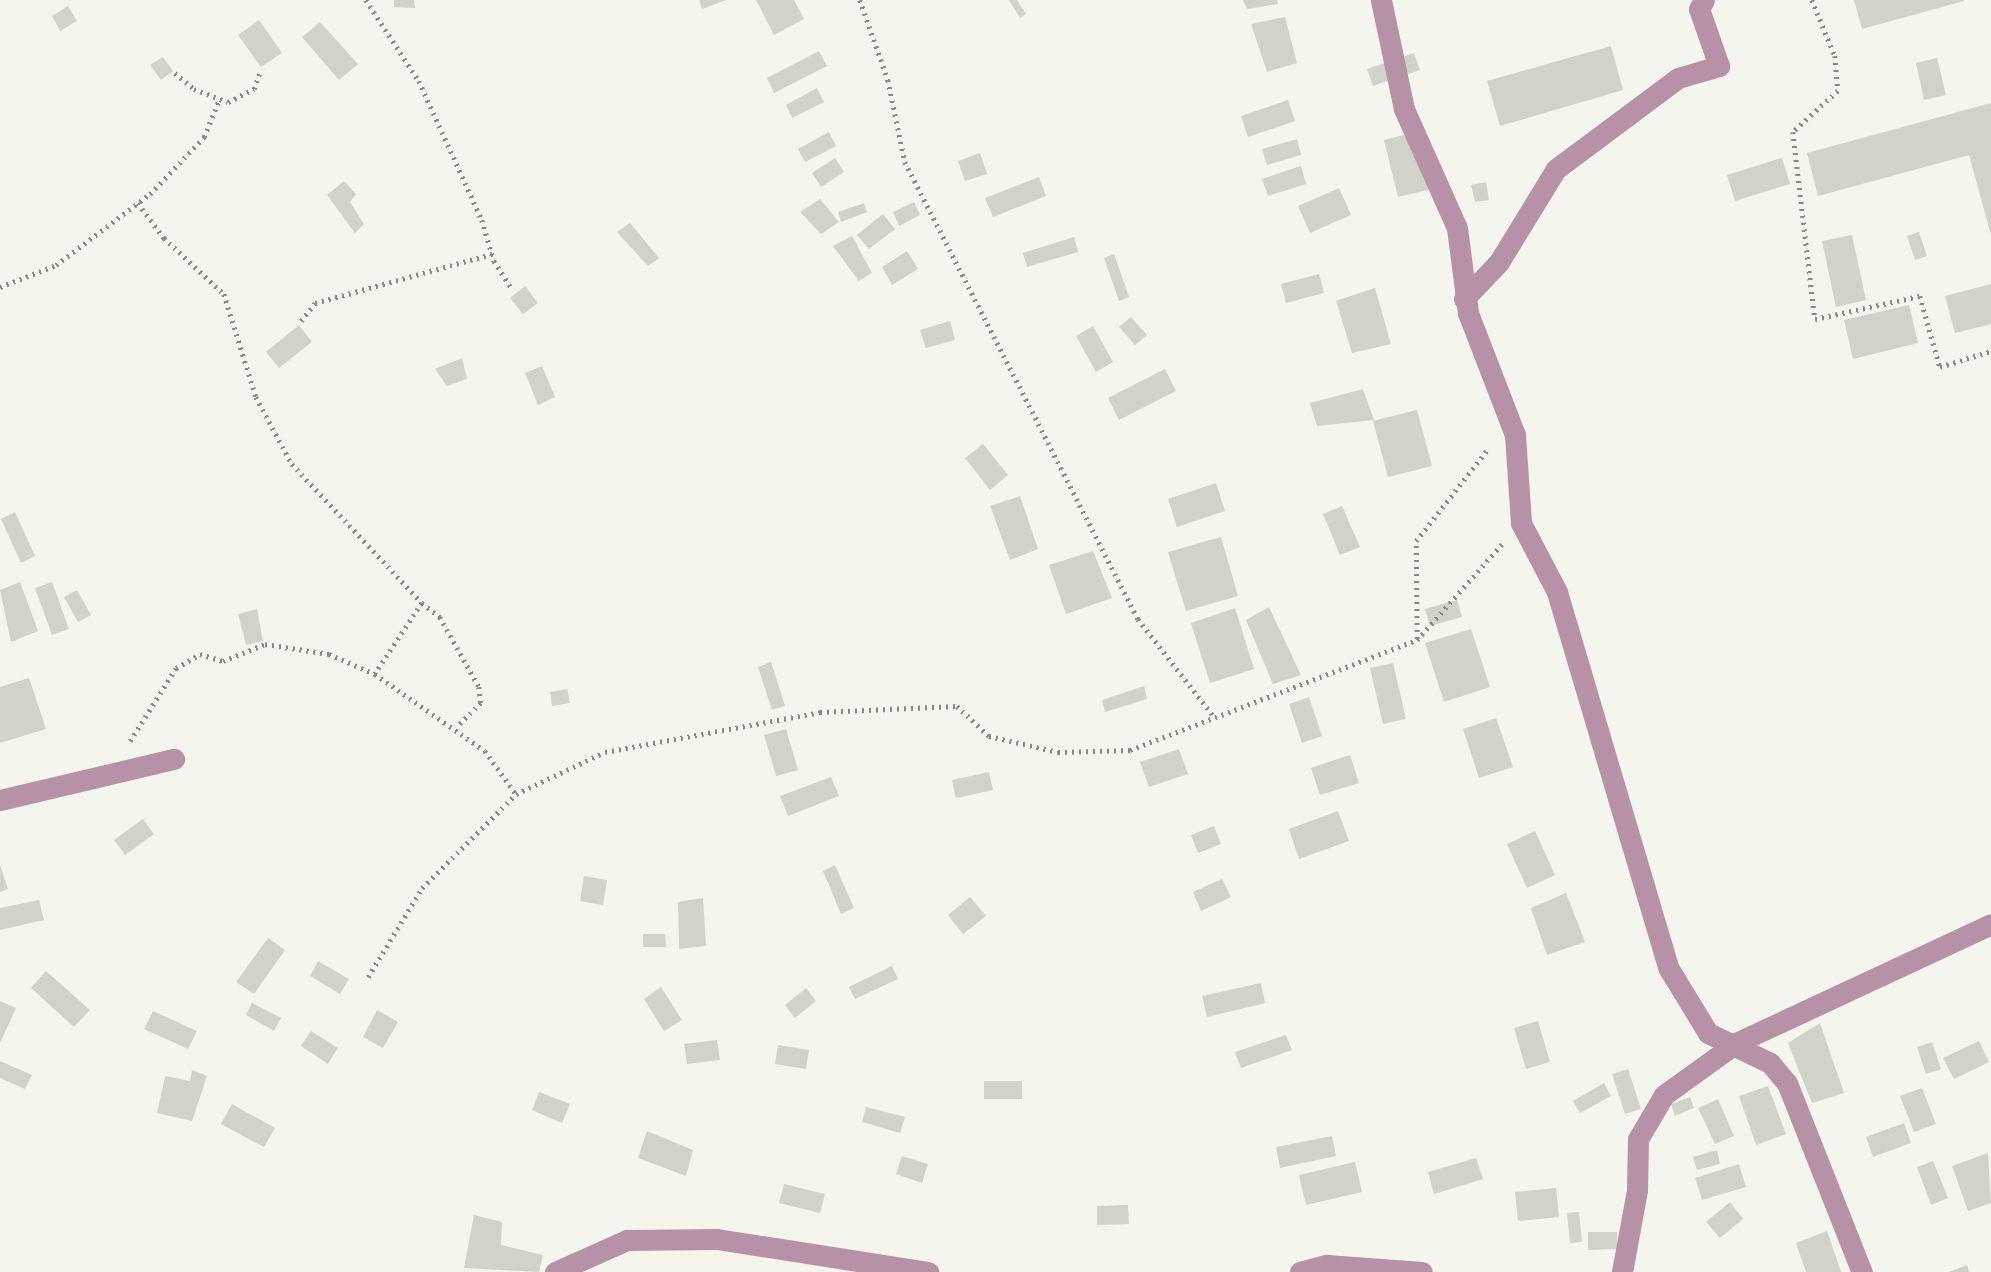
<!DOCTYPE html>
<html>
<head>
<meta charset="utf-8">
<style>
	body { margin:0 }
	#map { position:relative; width:1991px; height:1272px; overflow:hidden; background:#f4f5ec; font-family:Spectral,serif }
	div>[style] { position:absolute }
	.building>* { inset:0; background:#d1d2c9 }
	.path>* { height:4.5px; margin-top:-2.25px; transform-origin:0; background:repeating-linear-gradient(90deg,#898983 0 2px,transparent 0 7px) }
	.minor>* { height:21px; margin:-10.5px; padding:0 10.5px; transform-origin:10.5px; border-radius:10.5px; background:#b791a5 }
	span { translate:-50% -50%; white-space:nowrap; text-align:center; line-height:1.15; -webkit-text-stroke:5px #fff; paint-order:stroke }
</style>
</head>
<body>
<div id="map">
	<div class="building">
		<i style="clip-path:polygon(394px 0,414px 0,415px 8px,394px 7px)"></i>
		<i style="clip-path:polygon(699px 0,726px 0,702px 9px)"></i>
		<i style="clip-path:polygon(756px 0,794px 0,804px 19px,774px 35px)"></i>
		<i style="clip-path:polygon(1009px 0,1017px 0,1026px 14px,1020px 18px)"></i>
		<i style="clip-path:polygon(1243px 0,1277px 0,1278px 4px,1247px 9px)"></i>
		<i style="clip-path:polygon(1854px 0,1964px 0,1964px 1px,1862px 29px)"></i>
		<i style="clip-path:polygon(68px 6px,77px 21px,60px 31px,52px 16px)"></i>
		<i style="clip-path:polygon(1285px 17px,1297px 63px,1267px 72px,1251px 24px)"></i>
		<i style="clip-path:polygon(259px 20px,282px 53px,261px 67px,238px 35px)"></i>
		<i style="clip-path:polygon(320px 22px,358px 64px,339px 80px,302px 37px)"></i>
		<i style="clip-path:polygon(1611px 46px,1623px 90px,1500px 126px,1487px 81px)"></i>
		<i style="clip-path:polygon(819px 51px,827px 66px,774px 93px,767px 78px)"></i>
		<i style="clip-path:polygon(1414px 53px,1420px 70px,1373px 86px,1367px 69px)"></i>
		<i style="clip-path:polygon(163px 57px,173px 71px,161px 80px,150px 65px)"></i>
		<i style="clip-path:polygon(1937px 58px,1946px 95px,1924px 100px,1916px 63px)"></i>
		<i style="clip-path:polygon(817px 88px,824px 102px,792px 118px,786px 105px)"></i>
		<i style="clip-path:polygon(1288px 100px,1295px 121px,1248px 137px,1241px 116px)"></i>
		<i style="clip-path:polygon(1991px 103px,1991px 235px,1969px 155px,1818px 196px,1807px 153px)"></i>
		<i style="clip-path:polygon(1423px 130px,1437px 188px,1398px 197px,1384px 140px)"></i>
		<i style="clip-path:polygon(829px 132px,836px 146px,805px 162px,798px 149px)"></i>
		<i style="clip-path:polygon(1297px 139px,1301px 155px,1267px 165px,1262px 149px)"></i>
		<i style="clip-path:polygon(980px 153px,987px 174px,965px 181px,958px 161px)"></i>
		<i style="clip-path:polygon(835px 158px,844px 172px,821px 187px,812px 173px)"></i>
		<i style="clip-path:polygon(1782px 158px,1790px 184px,1735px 201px,1727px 175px)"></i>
		<i style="clip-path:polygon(1301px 166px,1306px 184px,1268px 196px,1262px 179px)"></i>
		<i style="clip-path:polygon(1039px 177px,1046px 196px,993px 217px,985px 198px)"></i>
		<i style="clip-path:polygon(344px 181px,356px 194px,350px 202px,364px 224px,355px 233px,327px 195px)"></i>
		<i style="clip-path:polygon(1486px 182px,1489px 200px,1475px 202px,1471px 185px)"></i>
		<i style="clip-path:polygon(1339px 188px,1351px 215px,1310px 233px,1298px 206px)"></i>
		<i style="clip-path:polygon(820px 199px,839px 222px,821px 234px,800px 212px)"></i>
		<i style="clip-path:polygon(914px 202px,920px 215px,899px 226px,893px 212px)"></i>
		<i style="clip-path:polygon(864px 203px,867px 212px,841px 222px,838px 212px)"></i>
		<i style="clip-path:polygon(883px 214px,895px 229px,869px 249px,857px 235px)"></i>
		<i style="clip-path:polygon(630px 223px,659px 258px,648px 266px,617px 232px)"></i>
		<i style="clip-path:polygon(1919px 232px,1927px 256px,1915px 260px,1907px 236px)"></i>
		<i style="clip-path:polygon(1852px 235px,1866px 300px,1836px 307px,1822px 241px)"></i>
		<i style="clip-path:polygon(852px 236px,872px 273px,859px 281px,833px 246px)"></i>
		<i style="clip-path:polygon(1074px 237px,1078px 252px,1027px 267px,1023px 253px)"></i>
		<i style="clip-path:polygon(907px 251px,918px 269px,892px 285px,882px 267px)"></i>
		<i style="clip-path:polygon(1114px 254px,1129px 297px,1119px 301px,1104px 258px)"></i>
		<i style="clip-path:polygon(1319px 274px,1324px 293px,1286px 303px,1281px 284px)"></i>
		<i style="clip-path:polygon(1991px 284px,1991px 324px,1955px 333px,1945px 296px)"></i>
		<i style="clip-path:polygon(525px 286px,538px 303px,523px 314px,510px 298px)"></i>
		<i style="clip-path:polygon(1375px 288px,1391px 344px,1352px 353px,1336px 301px)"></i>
		<i style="clip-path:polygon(1909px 305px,1918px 343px,1853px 359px,1844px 320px)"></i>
		<i style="clip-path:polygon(1131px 317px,1147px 335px,1135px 345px,1119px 327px)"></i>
		<i style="clip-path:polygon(950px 321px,955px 340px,926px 348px,920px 330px)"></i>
		<i style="clip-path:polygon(299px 325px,312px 342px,279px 368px,266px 352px)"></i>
		<i style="clip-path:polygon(1093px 326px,1113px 362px,1096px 372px,1076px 336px)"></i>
		<i style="clip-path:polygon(462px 358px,467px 379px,447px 386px,435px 369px)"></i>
		<i style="clip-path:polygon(542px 366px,555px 397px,538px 405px,525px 373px)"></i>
		<i style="clip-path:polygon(1165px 369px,1176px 391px,1119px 420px,1108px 398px)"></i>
		<i style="clip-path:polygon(1363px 389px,1374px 420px,1317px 426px,1310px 403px)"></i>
		<i style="clip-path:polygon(1417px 410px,1432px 466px,1388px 477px,1373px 421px)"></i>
		<i style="clip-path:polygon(983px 444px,1008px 475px,990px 490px,965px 458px)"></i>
		<i style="clip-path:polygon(1216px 483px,1225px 511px,1177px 527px,1168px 499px)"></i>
		<i style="clip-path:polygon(1020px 496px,1038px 549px,1010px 560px,990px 506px)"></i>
		<i style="clip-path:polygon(1342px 506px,1360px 547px,1340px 555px,1323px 514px)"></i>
		<i style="clip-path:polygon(15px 512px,35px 556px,21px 563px,1px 519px)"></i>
		<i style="clip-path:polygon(1221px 537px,1238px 596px,1186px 611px,1168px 552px)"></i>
		<i style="clip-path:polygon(1093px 551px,1112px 598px,1066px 614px,1049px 565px)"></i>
		<i style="clip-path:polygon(20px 582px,38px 631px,11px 642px,0 590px)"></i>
		<i style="clip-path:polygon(52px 582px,69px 629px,52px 635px,35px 588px)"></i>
		<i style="clip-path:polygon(77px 590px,91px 615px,78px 622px,64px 597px)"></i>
		<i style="clip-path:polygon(1457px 600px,1462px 617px,1430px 626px,1425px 609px)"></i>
		<i style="clip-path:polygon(1269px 607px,1301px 675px,1273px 684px,1246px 620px)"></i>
		<i style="clip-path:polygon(1235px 608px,1254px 669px,1210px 683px,1191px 623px)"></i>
		<i style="clip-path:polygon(257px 609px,263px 641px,246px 645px,238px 614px)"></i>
		<i style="clip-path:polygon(1471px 629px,1490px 687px,1444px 702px,1425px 643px)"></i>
		<i style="clip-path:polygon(771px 662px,785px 706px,772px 710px,758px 667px)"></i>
		<i style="clip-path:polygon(1393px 663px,1406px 719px,1383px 724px,1370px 668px)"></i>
		<i style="clip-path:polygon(29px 678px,46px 729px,0 743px,0 687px)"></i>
		<i style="clip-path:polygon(1144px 686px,1147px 699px,1105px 712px,1102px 700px)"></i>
		<i style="clip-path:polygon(567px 689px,570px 703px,552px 706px,550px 692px)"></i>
		<i style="clip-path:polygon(1309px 697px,1322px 736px,1302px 743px,1289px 704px)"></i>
		<i style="clip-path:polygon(1496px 718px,1513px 767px,1479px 778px,1463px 729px)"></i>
		<i style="clip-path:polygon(786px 729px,798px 770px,776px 776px,764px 735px)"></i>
		<i style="clip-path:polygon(1179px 749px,1188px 774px,1149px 787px,1140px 762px)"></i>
		<i style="clip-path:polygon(1350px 755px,1359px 783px,1320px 795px,1311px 768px)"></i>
		<i style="clip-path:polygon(989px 772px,993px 790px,956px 798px,952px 780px)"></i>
		<i style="clip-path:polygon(831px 777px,839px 796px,788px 816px,780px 796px)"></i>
		<i style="clip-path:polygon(1338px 811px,1349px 841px,1299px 859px,1289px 829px)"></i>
		<i style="clip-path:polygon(143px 819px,154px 834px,125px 855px,114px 840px)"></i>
		<i style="clip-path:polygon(1214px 826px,1221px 844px,1198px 853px,1191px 835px)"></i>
		<i style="clip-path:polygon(1535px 831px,1555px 875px,1527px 888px,1507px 844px)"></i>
		<i style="clip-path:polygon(0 865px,8px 889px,0 892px)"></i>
		<i style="clip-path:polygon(835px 865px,854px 908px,841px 914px,823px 871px)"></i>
		<i style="clip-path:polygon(584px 876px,607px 880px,603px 905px,580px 901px)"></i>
		<i style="clip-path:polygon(1222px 879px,1231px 897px,1201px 911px,1193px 892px)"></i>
		<i style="clip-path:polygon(1566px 893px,1585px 942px,1547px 955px,1531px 908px)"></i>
		<i style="clip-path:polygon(970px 897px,986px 916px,963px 934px,948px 915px)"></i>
		<i style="clip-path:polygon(703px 898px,706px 946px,679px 949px,678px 902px)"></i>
		<i style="clip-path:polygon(39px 900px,44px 920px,0 930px,0 908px)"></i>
		<i style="clip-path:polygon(643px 934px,665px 934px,666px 947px,643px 947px)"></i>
		<i style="clip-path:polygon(268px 938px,285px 950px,254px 994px,236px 982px)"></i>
		<i style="clip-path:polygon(318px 961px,349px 979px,340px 994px,310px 976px)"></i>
		<i style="clip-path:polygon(892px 966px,898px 979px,855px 999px,849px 987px)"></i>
		<i style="clip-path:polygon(46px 971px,90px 1010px,74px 1027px,31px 988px)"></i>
		<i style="clip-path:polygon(1261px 983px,1265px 1003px,1207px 1017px,1202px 996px)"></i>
		<i style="clip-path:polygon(661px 987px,682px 1020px,664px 1031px,644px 999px)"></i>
		<i style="clip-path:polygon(806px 988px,816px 1001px,795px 1018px,785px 1005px)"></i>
		<i style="clip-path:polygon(0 1001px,16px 1008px,0 1043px)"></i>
		<i style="clip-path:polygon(252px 1003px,281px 1018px,274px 1031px,246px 1015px)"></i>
		<i style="clip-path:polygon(377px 1010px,398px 1022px,383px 1048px,363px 1037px)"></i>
		<i style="clip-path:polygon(153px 1011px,197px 1031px,188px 1049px,144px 1029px)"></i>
		<i style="clip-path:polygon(1538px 1021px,1550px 1062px,1526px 1069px,1514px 1028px)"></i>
		<i style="clip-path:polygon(1820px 1023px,1844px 1093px,1812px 1103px,1788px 1043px)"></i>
		<i style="clip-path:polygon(311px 1031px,338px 1048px,328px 1064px,301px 1046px)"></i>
		<i style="clip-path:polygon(1286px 1035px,1292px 1050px,1241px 1068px,1235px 1052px)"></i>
		<i style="clip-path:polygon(717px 1040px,720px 1060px,687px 1064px,684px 1044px)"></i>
		<i style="clip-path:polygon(1979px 1041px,1989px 1062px,1954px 1079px,1943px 1058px)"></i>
		<i style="clip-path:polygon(1932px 1042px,1941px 1069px,1926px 1074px,1917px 1047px)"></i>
		<i style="clip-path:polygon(778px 1045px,809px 1050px,806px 1069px,775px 1064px)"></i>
		<i style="clip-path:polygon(0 1061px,32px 1075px,25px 1089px,0 1078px)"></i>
		<i style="clip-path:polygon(1628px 1069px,1641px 1109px,1625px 1114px,1612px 1074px)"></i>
		<i style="clip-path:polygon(192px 1070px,207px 1076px,192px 1121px,157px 1113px,165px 1076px,190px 1081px)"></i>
		<i style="clip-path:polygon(984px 1081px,1022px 1081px,1022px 1099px,984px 1099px)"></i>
		<i style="clip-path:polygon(1604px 1083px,1611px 1096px,1580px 1113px,1573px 1101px)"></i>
		<i style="clip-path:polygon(1768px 1086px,1786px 1134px,1756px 1145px,1739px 1096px)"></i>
		<i style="clip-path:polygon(1922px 1088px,1936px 1124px,1914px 1132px,1900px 1096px)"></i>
		<i style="clip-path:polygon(539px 1092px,570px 1104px,562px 1123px,532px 1110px)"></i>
		<i style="clip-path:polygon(1690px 1097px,1694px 1108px,1675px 1116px,1671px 1104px)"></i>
		<i style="clip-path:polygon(1718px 1099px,1734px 1136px,1715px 1144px,1698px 1108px)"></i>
		<i style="clip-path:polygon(232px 1104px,275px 1128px,264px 1147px,221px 1124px)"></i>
		<i style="clip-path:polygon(866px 1107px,905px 1117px,900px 1133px,862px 1122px)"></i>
		<i style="clip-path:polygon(1904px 1123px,1911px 1143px,1873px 1157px,1866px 1137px)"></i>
		<i style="clip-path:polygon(647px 1131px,693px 1150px,686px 1176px,638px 1158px)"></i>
		<i style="clip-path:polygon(1332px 1136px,1336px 1156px,1280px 1168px,1276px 1147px)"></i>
		<i style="clip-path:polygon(1717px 1150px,1720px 1164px,1697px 1170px,1693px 1157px)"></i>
		<i style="clip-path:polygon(1988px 1153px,1991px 1203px,1968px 1211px,1952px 1166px)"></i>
		<i style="clip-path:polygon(902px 1156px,928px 1164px,922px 1183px,896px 1174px)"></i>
		<i style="clip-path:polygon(1476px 1158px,1483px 1179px,1434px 1194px,1428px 1172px)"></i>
		<i style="clip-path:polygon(1933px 1161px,1948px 1198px,1931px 1205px,1917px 1167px)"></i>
		<i style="clip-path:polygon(1355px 1162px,1362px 1192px,1306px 1205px,1299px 1175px)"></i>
		<i style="clip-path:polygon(1739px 1164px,1746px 1187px,1702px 1200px,1695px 1178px)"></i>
		<i style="clip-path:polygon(784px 1184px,825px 1194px,820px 1213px,779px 1203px)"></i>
		<i style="clip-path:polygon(1556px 1188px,1559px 1217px,1518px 1221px,1515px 1192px)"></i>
		<i style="clip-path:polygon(1730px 1202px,1743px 1219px,1720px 1238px,1706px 1222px)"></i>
		<i style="clip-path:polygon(1128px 1205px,1129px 1224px,1097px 1225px,1097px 1206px)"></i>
		<i style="clip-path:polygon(1579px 1212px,1582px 1242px,1570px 1243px,1567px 1213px)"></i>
		<i style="clip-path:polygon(474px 1215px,502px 1222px,501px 1245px,543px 1255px,539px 1272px,464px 1268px)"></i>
		<i style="clip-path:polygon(1827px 1231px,1841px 1272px,1806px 1272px,1796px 1243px)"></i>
		<i style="clip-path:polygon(1588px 1232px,1617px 1232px,1617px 1249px,1588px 1250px)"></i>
		<i style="clip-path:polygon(1967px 1265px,1969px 1272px,1949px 1272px)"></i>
	</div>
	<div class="path">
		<i style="left:366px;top:0;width:97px;rotate:56.8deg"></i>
		<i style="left:419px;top:81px;width:153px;rotate:65.6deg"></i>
		<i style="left:482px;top:220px;width:43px;rotate:73.7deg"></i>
		<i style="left:494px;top:261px;width:33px;rotate:57deg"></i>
		<i style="left:860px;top:0;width:85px;rotate:70.7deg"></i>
		<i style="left:888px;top:80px;width:84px;rotate:78.3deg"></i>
		<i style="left:905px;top:162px;width:513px;rotate:62.99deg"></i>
		<i style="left:1138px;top:619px;width:125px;rotate:52.1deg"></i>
		<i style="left:1812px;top:0;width:61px;rotate:67.7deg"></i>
		<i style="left:1835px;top:56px;width:35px;rotate:85deg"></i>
		<i style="left:1838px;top:91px;width:61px;rotate:137.7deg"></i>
		<i style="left:1793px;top:132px;width:188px;rotate:83.3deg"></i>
		<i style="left:1815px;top:319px;width:107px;rotate:-12.4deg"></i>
		<i style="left:1920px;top:296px;width:74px;rotate:74.3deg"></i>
		<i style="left:1940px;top:367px;width:53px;rotate:-17.4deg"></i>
		<i style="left:175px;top:73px;width:25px;rotate:40deg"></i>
		<i style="left:194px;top:89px;width:36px;rotate:21deg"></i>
		<i style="left:228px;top:102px;width:29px;rotate:-27deg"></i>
		<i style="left:254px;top:89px;width:21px;rotate:-71deg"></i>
		<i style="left:138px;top:203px;width:44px;rotate:53.4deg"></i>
		<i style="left:164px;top:238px;width:82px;rotate:43deg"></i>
		<i style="left:224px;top:294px;width:108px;rotate:72.7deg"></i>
		<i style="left:256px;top:397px;width:76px;rotate:61.8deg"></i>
		<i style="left:292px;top:464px;width:190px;rotate:46.9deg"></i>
		<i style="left:422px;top:603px;width:85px;rotate:123.5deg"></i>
		<i style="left:0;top:287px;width:60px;rotate:-21.4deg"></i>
		<i style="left:56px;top:265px;width:118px;rotate:-37.1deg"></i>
		<i style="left:150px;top:194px;width:79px;rotate:-46.5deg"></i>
		<i style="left:204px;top:137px;width:40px;rotate:-68deg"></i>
		<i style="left:301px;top:321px;width:23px;rotate:-52deg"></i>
		<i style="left:315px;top:303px;width:184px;rotate:-15.5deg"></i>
		<i style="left:422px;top:603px;width:23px;rotate:38deg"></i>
		<i style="left:440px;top:617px;width:80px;rotate:60.9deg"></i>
		<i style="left:479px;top:687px;width:16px;rotate:83deg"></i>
		<i style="left:481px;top:703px;width:35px;rotate:135deg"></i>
		<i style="left:1417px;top:639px;width:98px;rotate:-90.6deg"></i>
		<i style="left:1416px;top:541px;width:117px;rotate:-52deg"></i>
		<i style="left:130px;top:741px;width:86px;rotate:-57.8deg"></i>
		<i style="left:176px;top:668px;width:28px;rotate:-30deg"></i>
		<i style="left:200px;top:654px;width:24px;rotate:17deg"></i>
		<i style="left:223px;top:661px;width:45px;rotate:-22deg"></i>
		<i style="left:265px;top:644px;width:65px;rotate:8.9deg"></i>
		<i style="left:329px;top:654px;width:50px;rotate:23.5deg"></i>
		<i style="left:375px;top:674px;width:134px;rotate:35deg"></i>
		<i style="left:485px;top:751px;width:53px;rotate:54.2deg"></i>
		<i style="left:368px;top:977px;width:104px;rotate:-58.8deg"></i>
		<i style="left:422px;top:888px;width:133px;rotate:-45deg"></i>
		<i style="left:516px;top:794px;width:98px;rotate:-25.3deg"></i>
		<i style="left:605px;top:752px;width:219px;rotate:-10.5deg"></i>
		<i style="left:820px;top:712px;width:137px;rotate:-2.5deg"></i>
		<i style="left:957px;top:706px;width:44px;rotate:43.2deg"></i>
		<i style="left:989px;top:736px;width:71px;rotate:13.1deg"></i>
		<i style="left:1058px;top:752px;width:72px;rotate:-1.6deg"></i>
		<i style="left:1130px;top:750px;width:307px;rotate:-21deg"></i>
		<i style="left:1417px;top:640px;width:128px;rotate:-48.5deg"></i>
	</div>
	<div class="minor">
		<i style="left:1381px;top:0;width:111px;rotate:78.1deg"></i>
		<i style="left:1404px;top:109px;width:130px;rotate:66deg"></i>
		<i style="left:1457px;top:228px;width:86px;rotate:82.6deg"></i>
		<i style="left:1468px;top:313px;width:131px;rotate:68.9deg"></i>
		<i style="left:1515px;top:435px;width:88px;rotate:86.1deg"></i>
		<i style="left:1521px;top:523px;width:78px;rotate:62.4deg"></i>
		<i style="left:1557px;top:592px;width:393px;rotate:73.5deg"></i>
		<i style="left:1669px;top:969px;width:75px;rotate:58.6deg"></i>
		<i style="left:1708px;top:1033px;width:69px;rotate:25.8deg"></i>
		<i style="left:1770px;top:1063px;width:26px;rotate:50deg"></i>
		<i style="left:1787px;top:1083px;width:203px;rotate:68.4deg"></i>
		<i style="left:1464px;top:299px;width:51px;rotate:-46.6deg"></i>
		<i style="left:1499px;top:262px;width:109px;rotate:-58.5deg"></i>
		<i style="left:1556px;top:169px;width:152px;rotate:-36.7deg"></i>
		<i style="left:1678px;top:78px;width:43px;rotate:-16.3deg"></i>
		<i style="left:1719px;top:66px;width:60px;rotate:-109.3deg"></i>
		<i style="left:1699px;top:9px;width:10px;rotate:-61deg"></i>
		<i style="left:0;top:800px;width:179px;rotate:-13.3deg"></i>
		<i style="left:555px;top:1272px;width:79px;rotate:-24deg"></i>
		<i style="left:627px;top:1240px;width:90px;rotate:-0.6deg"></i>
		<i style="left:717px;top:1239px;width:214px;rotate:8.9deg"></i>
		<i style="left:1300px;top:1272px;width:28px;rotate:-15deg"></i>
		<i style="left:1327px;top:1265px;width:95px;rotate:4.2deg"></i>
		<i style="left:1622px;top:1272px;width:83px;rotate:-79.6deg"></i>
		<i style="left:1637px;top:1190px;width:51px;rotate:-88.9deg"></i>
		<i style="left:1638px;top:1139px;width:51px;rotate:-59.4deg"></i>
		<i style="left:1664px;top:1095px;width:89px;rotate:-35.8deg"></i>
		<i style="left:1736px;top:1043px;width:281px;rotate:-25deg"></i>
	</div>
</div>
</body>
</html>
